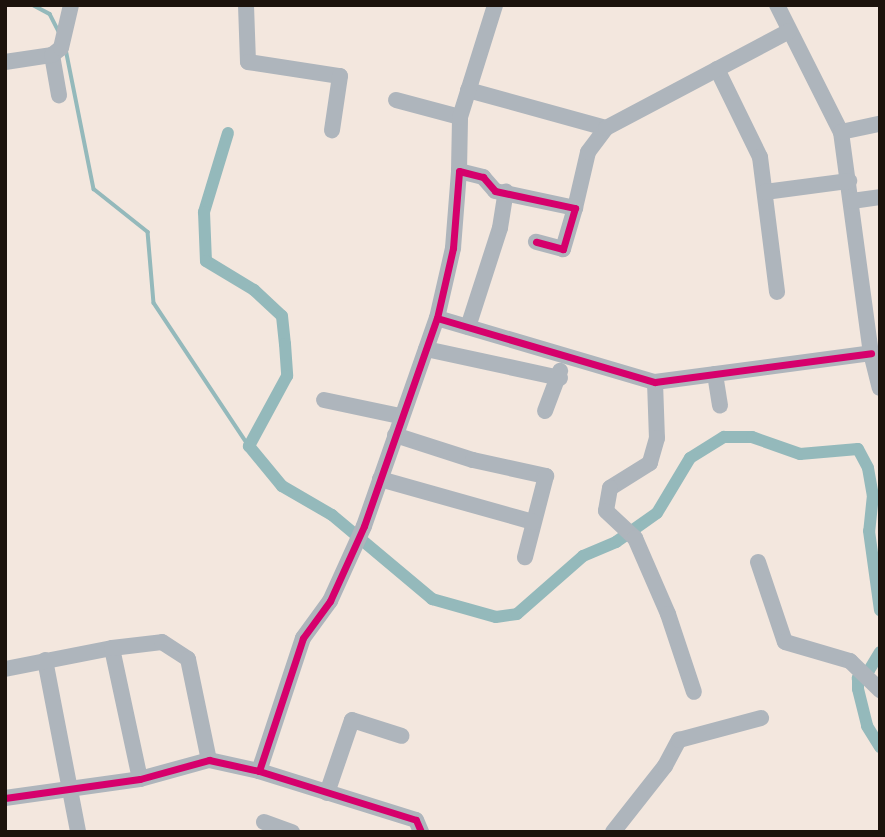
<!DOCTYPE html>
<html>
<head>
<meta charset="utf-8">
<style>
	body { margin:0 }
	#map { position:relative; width:885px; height:837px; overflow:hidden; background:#f3e7de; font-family:Mulish,sans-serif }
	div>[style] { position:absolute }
	.stream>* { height:3.5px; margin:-1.75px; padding:0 1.75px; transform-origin:1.75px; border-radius:1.75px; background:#94b9bb }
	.canal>* { height:12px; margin:-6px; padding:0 6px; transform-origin:6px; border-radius:6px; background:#94b9bb }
	.minor>* { height:16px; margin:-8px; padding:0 8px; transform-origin:8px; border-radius:8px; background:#aeb5bc }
	.cycleway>* { height:7px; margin:-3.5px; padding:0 3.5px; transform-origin:3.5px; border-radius:3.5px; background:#d6006c }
	span { translate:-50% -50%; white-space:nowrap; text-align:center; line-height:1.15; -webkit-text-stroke:5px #fcf7f2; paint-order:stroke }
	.frame { position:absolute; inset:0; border:7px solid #1c130c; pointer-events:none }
</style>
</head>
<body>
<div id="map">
	<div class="stream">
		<i style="left:33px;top:5px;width:19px;rotate:28deg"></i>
		<i style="left:50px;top:14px;width:20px;rotate:63deg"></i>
		<i style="left:66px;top:49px;width:143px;rotate:78.7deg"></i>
		<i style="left:94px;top:189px;width:69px;rotate:38.5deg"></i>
		<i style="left:148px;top:232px;width:71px;rotate:85.2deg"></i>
		<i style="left:154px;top:303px;width:172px;rotate:56.4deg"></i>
	</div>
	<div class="canal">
		<i style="left:228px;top:133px;width:83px;rotate:106.9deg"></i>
		<i style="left:204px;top:212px;width:49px;rotate:87.7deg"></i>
		<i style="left:206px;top:261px;width:56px;rotate:31.1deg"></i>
		<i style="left:254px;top:290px;width:38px;rotate:43deg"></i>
		<i style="left:282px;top:316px;width:28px;rotate:84deg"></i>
		<i style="left:285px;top:344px;width:32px;rotate:86deg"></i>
		<i style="left:287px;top:376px;width:80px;rotate:118.5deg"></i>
		<i style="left:249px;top:446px;width:52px;rotate:50.5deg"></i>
		<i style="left:282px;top:486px;width:58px;rotate:30.1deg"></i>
		<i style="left:332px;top:515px;width:131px;rotate:40deg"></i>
		<i style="left:432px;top:599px;width:66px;rotate:15.7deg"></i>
		<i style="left:496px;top:617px;width:21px;rotate:-8deg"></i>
		<i style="left:517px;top:614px;width:88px;rotate:-41.3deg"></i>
		<i style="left:583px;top:556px;width:36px;rotate:-23deg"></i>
		<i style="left:616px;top:542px;width:50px;rotate:-35.3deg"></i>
		<i style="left:657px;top:513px;width:64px;rotate:-59deg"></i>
		<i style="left:690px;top:458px;width:40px;rotate:-32deg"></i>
		<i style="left:724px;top:437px;width:28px"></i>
		<i style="left:752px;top:437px;width:51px;rotate:19.5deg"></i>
		<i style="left:800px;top:454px;width:58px;rotate:-4.9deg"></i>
		<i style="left:858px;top:449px;width:21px;rotate:62deg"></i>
		<i style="left:868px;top:468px;width:27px;rotate:80deg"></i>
		<i style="left:873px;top:495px;width:36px;rotate:96deg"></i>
		<i style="left:869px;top:531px;width:80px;rotate:82.1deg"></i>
		<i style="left:880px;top:652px;width:21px;rotate:121deg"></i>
		<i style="left:869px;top:670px;width:14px;rotate:144deg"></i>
		<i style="left:858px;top:678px;width:11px;rotate:90deg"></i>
		<i style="left:858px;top:689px;width:38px;rotate:76deg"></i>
		<i style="left:867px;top:726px;width:25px;rotate:58deg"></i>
	</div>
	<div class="minor">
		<i style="left:246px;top:5px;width:57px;rotate:88deg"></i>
		<i style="left:248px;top:62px;width:93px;rotate:8.7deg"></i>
		<i style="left:340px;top:76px;width:55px;rotate:98.4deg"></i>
		<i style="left:777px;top:5px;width:142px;rotate:63.3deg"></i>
		<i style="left:841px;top:132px;width:223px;rotate:82.3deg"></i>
		<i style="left:871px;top:353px;width:36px;rotate:76deg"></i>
		<i style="left:52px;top:55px;width:41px;rotate:80.1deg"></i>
		<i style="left:5px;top:62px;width:48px;rotate:-8.5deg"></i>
		<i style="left:52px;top:55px;width:11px;rotate:-38deg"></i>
		<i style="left:61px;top:48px;width:44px;rotate:-76.9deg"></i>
		<i style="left:717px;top:69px;width:98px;rotate:64deg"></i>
		<i style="left:760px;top:157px;width:136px;rotate:82.8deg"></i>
		<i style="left:468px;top:90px;width:143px;rotate:15.4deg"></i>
		<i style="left:396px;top:100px;width:66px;rotate:14.9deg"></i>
		<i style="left:841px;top:132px;width:40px;rotate:-12deg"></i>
		<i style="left:459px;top:171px;width:54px;rotate:-88.9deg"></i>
		<i style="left:460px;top:117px;width:117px;rotate:-72.6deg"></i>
		<i style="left:765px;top:192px;width:85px;rotate:-7.5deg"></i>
		<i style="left:852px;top:201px;width:28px;rotate:-8deg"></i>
		<i style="left:575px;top:208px;width:57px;rotate:-76.9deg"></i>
		<i style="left:588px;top:152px;width:30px;rotate:-53deg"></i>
		<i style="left:606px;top:128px;width:207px;rotate:-27.9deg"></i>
		<i style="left:437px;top:318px;width:227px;rotate:16.4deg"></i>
		<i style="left:655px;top:382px;width:218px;rotate:-7.6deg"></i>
		<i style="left:468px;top:327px;width:104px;rotate:-72.1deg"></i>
		<i style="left:500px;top:228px;width:37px;rotate:-81deg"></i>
		<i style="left:426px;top:349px;width:137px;rotate:12.2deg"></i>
		<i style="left:715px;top:374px;width:32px;rotate:81deg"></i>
		<i style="left:655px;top:382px;width:56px;rotate:88deg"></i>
		<i style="left:657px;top:438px;width:26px;rotate:106deg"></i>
		<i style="left:650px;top:463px;width:47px;rotate:148deg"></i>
		<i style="left:610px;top:488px;width:23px;rotate:100deg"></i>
		<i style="left:606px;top:511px;width:40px;rotate:43deg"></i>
		<i style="left:635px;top:538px;width:83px;rotate:66.5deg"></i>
		<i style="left:668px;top:614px;width:82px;rotate:71.6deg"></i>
		<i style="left:324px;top:400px;width:78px;rotate:11.9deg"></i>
		<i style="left:545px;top:411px;width:43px;rotate:-69.4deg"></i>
		<i style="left:395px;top:435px;width:82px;rotate:17.8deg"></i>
		<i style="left:473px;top:460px;width:75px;rotate:12.4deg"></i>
		<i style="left:546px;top:476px;width:84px;rotate:104.5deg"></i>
		<i style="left:380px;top:479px;width:159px;rotate:15.7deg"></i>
		<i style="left:758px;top:562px;width:84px;rotate:71.4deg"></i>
		<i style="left:785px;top:642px;width:68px;rotate:16.3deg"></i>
		<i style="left:850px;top:661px;width:42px;rotate:44deg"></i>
		<i style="left:45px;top:660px;width:175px;rotate:79.1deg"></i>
		<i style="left:5px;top:669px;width:109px;rotate:-11.1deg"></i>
		<i style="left:259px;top:771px;width:140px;rotate:-71.7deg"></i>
		<i style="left:303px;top:638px;width:46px;rotate:-53.9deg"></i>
		<i style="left:330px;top:601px;width:82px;rotate:-65.6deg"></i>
		<i style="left:364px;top:526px;width:220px;rotate:-70.7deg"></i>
		<i style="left:437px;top:318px;width:72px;rotate:-77.1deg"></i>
		<i style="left:453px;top:248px;width:77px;rotate:-85.5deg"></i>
		<i style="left:459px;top:171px;width:25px;rotate:14deg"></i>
		<i style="left:483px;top:177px;width:18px;rotate:49deg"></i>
		<i style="left:495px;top:191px;width:82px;rotate:12deg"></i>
		<i style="left:575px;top:208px;width:43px;rotate:106.3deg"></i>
		<i style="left:563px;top:249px;width:28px;rotate:-165deg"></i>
		<i style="left:140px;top:779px;width:134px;rotate:-102.1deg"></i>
		<i style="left:112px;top:648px;width:50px;rotate:-6.8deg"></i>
		<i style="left:162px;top:642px;width:31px;rotate:33deg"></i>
		<i style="left:188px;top:659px;width:103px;rotate:78.3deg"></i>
		<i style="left:327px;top:793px;width:77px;rotate:-71.1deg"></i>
		<i style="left:352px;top:720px;width:52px;rotate:17.7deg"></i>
		<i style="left:5px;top:798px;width:136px;rotate:-8deg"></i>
		<i style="left:140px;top:779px;width:72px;rotate:-15.4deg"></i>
		<i style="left:209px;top:760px;width:51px;rotate:12.4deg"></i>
		<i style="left:259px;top:771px;width:164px;rotate:17.3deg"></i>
		<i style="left:416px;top:820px;width:13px;rotate:67deg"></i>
		<i style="left:264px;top:822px;width:30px;rotate:20deg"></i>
		<i style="left:613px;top:832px;width:84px;rotate:-51.8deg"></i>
		<i style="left:665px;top:766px;width:30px;rotate:-62deg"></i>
		<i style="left:679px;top:740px;width:85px;rotate:-15deg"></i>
	</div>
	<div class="cycleway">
		<i style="left:437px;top:318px;width:227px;rotate:16.4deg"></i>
		<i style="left:655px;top:382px;width:218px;rotate:-7.6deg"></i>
		<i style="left:259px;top:771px;width:140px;rotate:-71.7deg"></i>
		<i style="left:303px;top:638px;width:46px;rotate:-53.9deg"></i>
		<i style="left:330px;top:601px;width:82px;rotate:-65.6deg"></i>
		<i style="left:364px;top:526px;width:220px;rotate:-70.7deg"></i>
		<i style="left:437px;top:318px;width:72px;rotate:-77.1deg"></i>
		<i style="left:453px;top:248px;width:77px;rotate:-85.5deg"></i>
		<i style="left:459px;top:171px;width:25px;rotate:14deg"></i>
		<i style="left:483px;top:177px;width:18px;rotate:49deg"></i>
		<i style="left:495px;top:191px;width:82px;rotate:12deg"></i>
		<i style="left:575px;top:208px;width:43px;rotate:106.3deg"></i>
		<i style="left:563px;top:249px;width:28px;rotate:-165deg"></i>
		<i style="left:5px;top:798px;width:136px;rotate:-8deg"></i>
		<i style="left:140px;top:779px;width:72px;rotate:-15.4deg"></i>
		<i style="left:209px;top:760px;width:51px;rotate:12.4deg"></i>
		<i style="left:259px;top:771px;width:164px;rotate:17.3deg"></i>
		<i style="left:416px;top:820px;width:13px;rotate:67deg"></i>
	</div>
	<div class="frame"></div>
</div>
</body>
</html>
